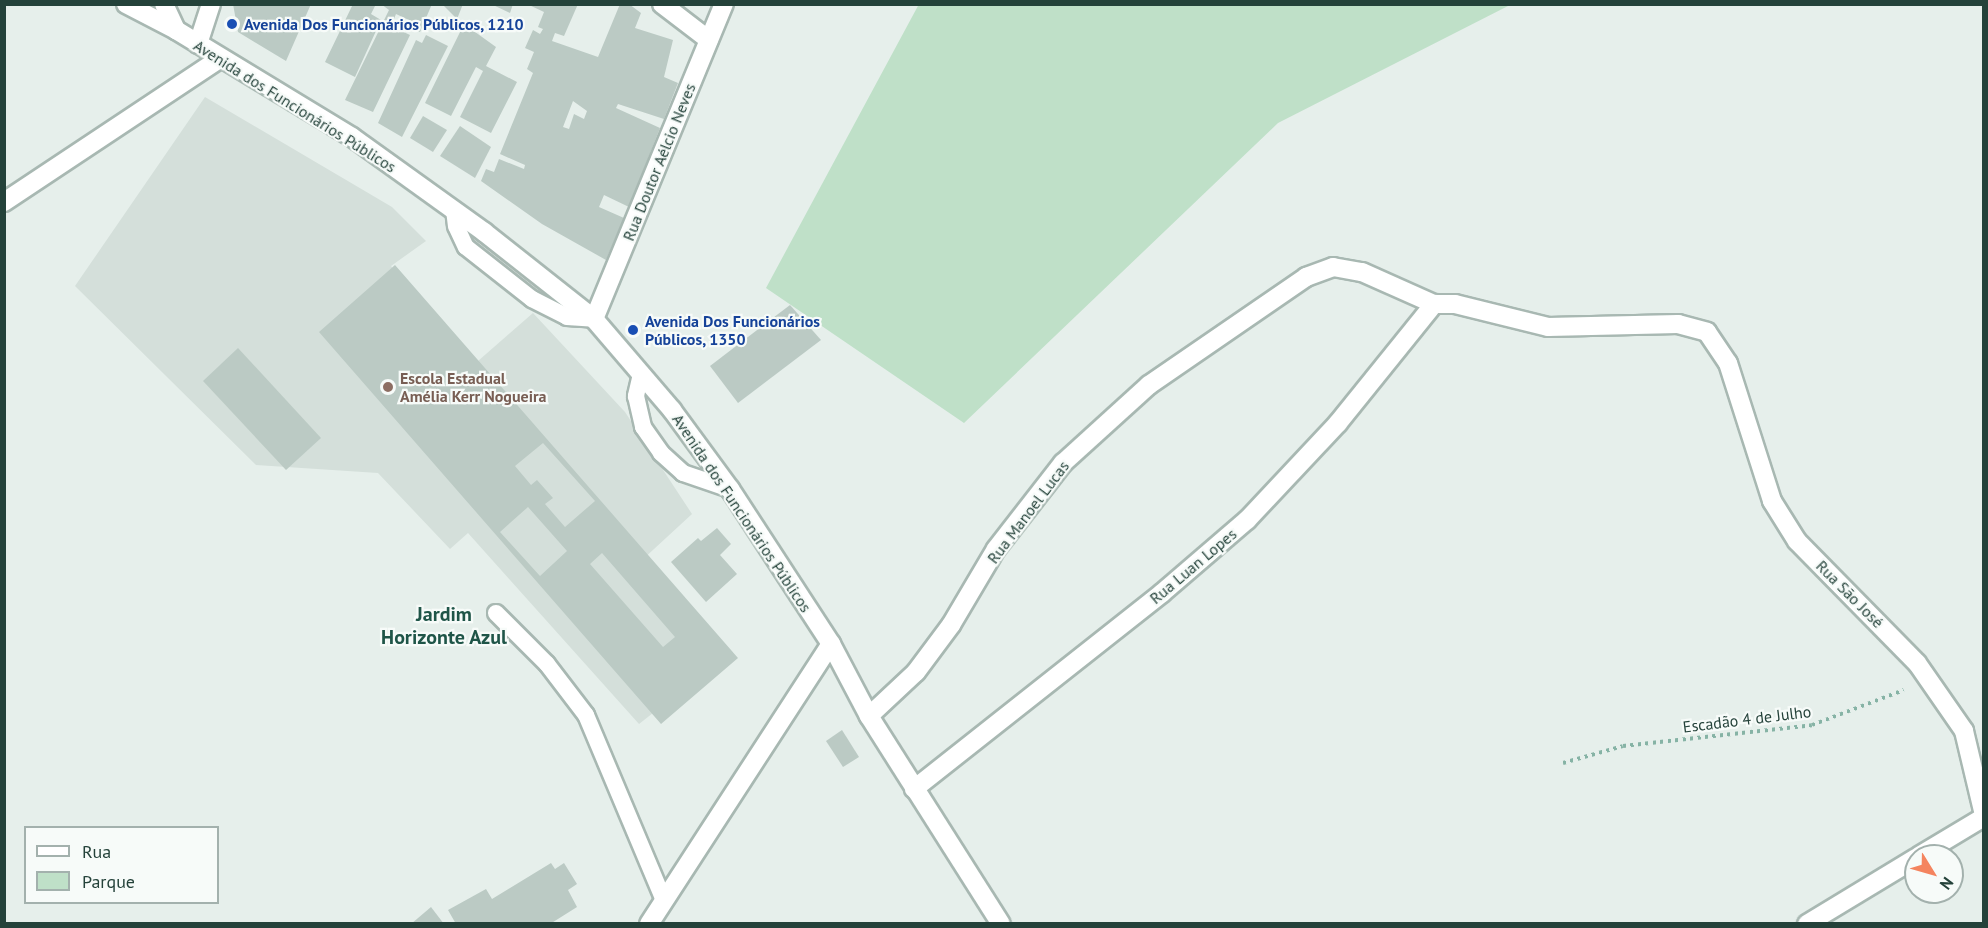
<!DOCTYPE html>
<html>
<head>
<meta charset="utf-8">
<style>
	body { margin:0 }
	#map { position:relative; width:1988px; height:928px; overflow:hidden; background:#e6efeb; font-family:"PT Sans",sans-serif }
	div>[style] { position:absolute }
	.built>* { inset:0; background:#d4dfda }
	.green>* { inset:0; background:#bfe0c8 }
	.building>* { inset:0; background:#bbcac4 }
	.path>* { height:4px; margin-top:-2px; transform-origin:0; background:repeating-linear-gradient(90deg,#86b3a5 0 3px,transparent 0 7.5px) }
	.roads { filter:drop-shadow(2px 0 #a8b8b2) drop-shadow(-2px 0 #a8b8b2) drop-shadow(0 2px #a8b8b2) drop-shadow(0 -2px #a8b8b2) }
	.lane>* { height:16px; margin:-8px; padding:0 8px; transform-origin:8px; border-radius:8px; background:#fff }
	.street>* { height:18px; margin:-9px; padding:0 9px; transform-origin:9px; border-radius:9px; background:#fff }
	.secondary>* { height:18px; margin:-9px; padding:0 9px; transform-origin:9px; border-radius:9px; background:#fff }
	.dots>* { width:16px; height:16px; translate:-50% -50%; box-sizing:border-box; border:3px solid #f7fbf9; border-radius:50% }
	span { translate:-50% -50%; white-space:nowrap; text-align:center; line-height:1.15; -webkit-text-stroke:4.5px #f7fbf9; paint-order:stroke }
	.transit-label { font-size:16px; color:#164399; font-weight:700 }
	.left { translate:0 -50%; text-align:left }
	.street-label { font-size:16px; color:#24423a }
	.education-label { font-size:16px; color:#785e54; font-weight:700 }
	.quarter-label { font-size:20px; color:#1f5548; font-weight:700 }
	.frame { position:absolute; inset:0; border:6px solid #24423a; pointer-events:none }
	.legend { position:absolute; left:24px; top:826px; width:195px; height:78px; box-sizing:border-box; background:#f7fbf9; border:2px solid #a3b1ad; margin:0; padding:8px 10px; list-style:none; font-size:18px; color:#24423a }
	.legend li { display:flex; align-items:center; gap:12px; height:30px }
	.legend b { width:30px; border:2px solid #a3b1ad }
	.north { position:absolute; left:1904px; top:844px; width:60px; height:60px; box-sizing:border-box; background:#f7fbf9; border:2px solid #a3b1ad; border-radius:50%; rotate:127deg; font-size:16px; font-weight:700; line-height:24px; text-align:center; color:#24423a }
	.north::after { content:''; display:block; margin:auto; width:21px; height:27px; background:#f4845f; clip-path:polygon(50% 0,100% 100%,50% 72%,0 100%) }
</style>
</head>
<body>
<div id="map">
	<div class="built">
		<i style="clip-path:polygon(205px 97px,392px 207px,426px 241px,391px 266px,470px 368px,533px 313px,625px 412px,692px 514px,641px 561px,723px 658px,639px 724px,468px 533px,450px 549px,378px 473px,256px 465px,75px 286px)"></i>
	</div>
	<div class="green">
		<i style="clip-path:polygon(919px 4px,1510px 4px,1510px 5px,1278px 123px,964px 423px,766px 288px)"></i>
	</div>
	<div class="building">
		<i style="clip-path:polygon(233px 4px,248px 6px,311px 4px,286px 61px,238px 32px)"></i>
		<i style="clip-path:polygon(353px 4px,376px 4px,371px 14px,381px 20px,355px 77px,325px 62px)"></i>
		<i style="clip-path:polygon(381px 4px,432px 4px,420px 32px,408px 27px,411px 21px,396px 14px,391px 26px,410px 35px,373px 112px,345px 100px,389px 10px)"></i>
		<i style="clip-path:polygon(442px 4px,463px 4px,457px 19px)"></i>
		<i style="clip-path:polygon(491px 4px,513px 4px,510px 13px)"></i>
		<i style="clip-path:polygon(evenodd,527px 4px,578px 4px,564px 36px,555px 33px,552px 41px,598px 57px,620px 4px,629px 4px,641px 13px,635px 28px,673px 40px,664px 77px,678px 83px,664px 119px,618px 104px,616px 108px,660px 128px,629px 207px,604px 195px,599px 207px,624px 218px,606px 260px,542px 224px,481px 181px,486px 169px,494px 172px,499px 159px,524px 169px,525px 165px,500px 154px,533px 73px,527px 69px,534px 52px,525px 48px,533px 30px,540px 34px,543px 29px,538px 27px,544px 12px,527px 4px,573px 101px,587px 111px,584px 119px,574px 114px,569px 129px,563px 127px,573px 101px)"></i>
		<i style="clip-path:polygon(464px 24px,496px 47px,486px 66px,517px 82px,491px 133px,460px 117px,483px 71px,476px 67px,451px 116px,425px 103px)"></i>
		<i style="clip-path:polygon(426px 35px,448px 46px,402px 137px,378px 123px,416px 40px,422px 43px)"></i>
		<i style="clip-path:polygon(423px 116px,447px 130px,433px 152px,410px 138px)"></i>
		<i style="clip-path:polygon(460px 126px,491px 147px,475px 178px,440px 156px)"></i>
		<i style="clip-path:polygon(evenodd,395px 265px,738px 658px,661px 724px,319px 332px,395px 265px,543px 443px,595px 501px,565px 527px,545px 504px,553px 498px,537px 480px,531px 485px,515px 466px,543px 443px,395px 265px,528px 507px,567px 551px,540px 576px,500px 532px,528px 507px,395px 265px,602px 553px,675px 637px,663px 647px,590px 564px,602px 553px)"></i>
		<i style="clip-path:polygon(790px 305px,821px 340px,738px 403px,710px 366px)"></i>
		<i style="clip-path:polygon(238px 348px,321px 438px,286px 470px,203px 381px)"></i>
		<i style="clip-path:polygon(717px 528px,731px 544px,720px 555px,737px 574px,706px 602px,671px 562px,698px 538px,701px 541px)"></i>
		<i style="clip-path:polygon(842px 730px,859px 757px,843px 767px,826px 741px)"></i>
		<i style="clip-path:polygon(551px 863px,555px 869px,564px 863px,577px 884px,568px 890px,577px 907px,550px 924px,456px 924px,448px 910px,486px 889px,492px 899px)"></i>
		<i style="clip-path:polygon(431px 907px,444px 924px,411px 924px)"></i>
	</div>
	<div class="path">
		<i style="left:1563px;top:763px;width:62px;rotate:-15.8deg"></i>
		<i style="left:1623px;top:746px;width:190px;rotate:-6.3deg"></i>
		<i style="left:1812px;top:725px;width:98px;rotate:-20.8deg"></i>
	</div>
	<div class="roads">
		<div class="lane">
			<i style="left:454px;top:210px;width:16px;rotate:83deg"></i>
			<i style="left:456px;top:226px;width:23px;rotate:65deg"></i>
			<i style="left:466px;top:247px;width:84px;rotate:38.2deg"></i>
			<i style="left:532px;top:299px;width:39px;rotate:27deg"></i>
			<i style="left:567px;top:317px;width:27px;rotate:4deg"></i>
			<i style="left:641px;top:374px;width:23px;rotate:103deg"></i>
			<i style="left:636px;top:396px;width:32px;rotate:77deg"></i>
			<i style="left:643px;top:427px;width:32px;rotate:55deg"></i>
			<i style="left:661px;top:453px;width:30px;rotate:42deg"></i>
			<i style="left:683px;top:473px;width:50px;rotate:18.8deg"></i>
			<i style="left:496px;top:613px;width:72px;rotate:45deg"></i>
			<i style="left:547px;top:664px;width:64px;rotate:52.6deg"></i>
			<i style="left:586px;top:715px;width:202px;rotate:67.2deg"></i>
		</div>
		<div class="street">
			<i style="left:164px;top:4px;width:29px;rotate:65deg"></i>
			<i style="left:662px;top:4px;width:59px;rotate:37.5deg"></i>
			<i style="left:198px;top:44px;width:42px;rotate:-72deg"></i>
			<i style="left:4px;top:202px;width:258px;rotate:-33.6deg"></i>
			<i style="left:594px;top:319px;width:341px;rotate:-67.6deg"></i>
			<i style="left:869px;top:716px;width:64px;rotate:-43.1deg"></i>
			<i style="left:916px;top:672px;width:59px;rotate:-53.3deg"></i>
			<i style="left:951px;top:625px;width:88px;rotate:-59.4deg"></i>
			<i style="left:996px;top:549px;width:109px;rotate:-52.1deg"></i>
			<i style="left:1063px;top:463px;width:116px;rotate:-42.2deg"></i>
			<i style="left:1149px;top:385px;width:191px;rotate:-34.5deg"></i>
			<i style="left:1306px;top:277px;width:29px;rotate:-20deg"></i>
			<i style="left:1333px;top:267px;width:29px;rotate:10deg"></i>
			<i style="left:1362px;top:272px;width:79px;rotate:24deg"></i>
			<i style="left:1434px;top:304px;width:21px"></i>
			<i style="left:1455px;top:304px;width:96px;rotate:13.9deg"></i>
			<i style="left:1548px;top:327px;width:130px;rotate:-1.3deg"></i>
			<i style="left:1678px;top:324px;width:30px;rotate:15deg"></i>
			<i style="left:1707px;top:332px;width:37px;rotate:56deg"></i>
			<i style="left:1728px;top:363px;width:145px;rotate:72.3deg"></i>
			<i style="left:1772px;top:501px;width:47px;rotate:58deg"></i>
			<i style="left:1797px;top:541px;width:171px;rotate:45.5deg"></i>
			<i style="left:1917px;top:663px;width:83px;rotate:55.3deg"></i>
			<i style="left:1964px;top:731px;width:86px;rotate:76.6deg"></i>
			<i style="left:914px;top:789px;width:316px;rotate:-38.3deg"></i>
			<i style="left:1162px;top:593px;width:112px;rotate:-40.7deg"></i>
			<i style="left:1247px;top:520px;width:133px;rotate:-46.8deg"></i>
			<i style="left:1338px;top:423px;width:153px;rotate:-51.1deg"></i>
			<i style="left:1919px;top:856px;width:76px;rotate:-31deg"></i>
			<i style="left:649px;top:924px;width:334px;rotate:-57deg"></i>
			<i style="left:1807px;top:924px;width:127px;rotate:-31.2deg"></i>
		</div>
		<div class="secondary">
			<i style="left:126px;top:4px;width:56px;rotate:27.5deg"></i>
			<i style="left:176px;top:30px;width:206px;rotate:31.3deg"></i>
			<i style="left:352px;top:137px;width:163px;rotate:35.7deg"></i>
			<i style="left:484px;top:232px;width:140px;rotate:38.3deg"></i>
			<i style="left:594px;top:319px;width:120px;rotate:49.4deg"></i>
			<i style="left:672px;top:410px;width:98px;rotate:53.7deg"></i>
			<i style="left:730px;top:489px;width:185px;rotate:56.9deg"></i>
			<i style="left:831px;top:644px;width:81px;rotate:62.2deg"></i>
			<i style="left:869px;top:716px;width:246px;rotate:57.6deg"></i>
		</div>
	</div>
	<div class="dots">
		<i style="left:232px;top:24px;background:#1a4fb4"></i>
		<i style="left:633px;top:330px;background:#1a4fb4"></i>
		<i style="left:388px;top:387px;background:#8d6e63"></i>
	</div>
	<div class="transit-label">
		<span class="left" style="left:244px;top:24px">Avenida Dos Funcionários Públicos, 1210</span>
		<span class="left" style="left:645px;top:330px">Avenida Dos Funcionários<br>Públicos, 1350</span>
	</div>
	<div class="street-label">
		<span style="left:295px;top:106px;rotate:32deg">Avenida dos Funcionários Públicos</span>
		<span style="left:659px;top:162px;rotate:-68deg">Rua Doutor Aélcio Neves</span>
		<span style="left:1028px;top:512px;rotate:-53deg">Rua Manoel Lucas</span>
		<span style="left:742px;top:513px;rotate:56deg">Avenida dos Funcionários Públicos</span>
		<span style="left:1193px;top:566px;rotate:-40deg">Rua Luan Lopes</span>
		<span style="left:1850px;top:594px;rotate:45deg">Rua São José</span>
		<span style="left:1747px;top:719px;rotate:-7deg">Escadão 4 de Julho</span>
	</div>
	<div class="education-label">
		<span class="left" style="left:400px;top:387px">Escola Estadual<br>Amélia Kerr Nogueira</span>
	</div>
	<div class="quarter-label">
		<span style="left:444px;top:626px">Jardim<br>Horizonte Azul</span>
	</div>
	<div class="frame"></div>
	<ul class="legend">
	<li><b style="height:8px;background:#fff"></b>Rua</li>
	<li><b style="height:16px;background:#bfe0c8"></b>Parque</li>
	</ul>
	<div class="north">N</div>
</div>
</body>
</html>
